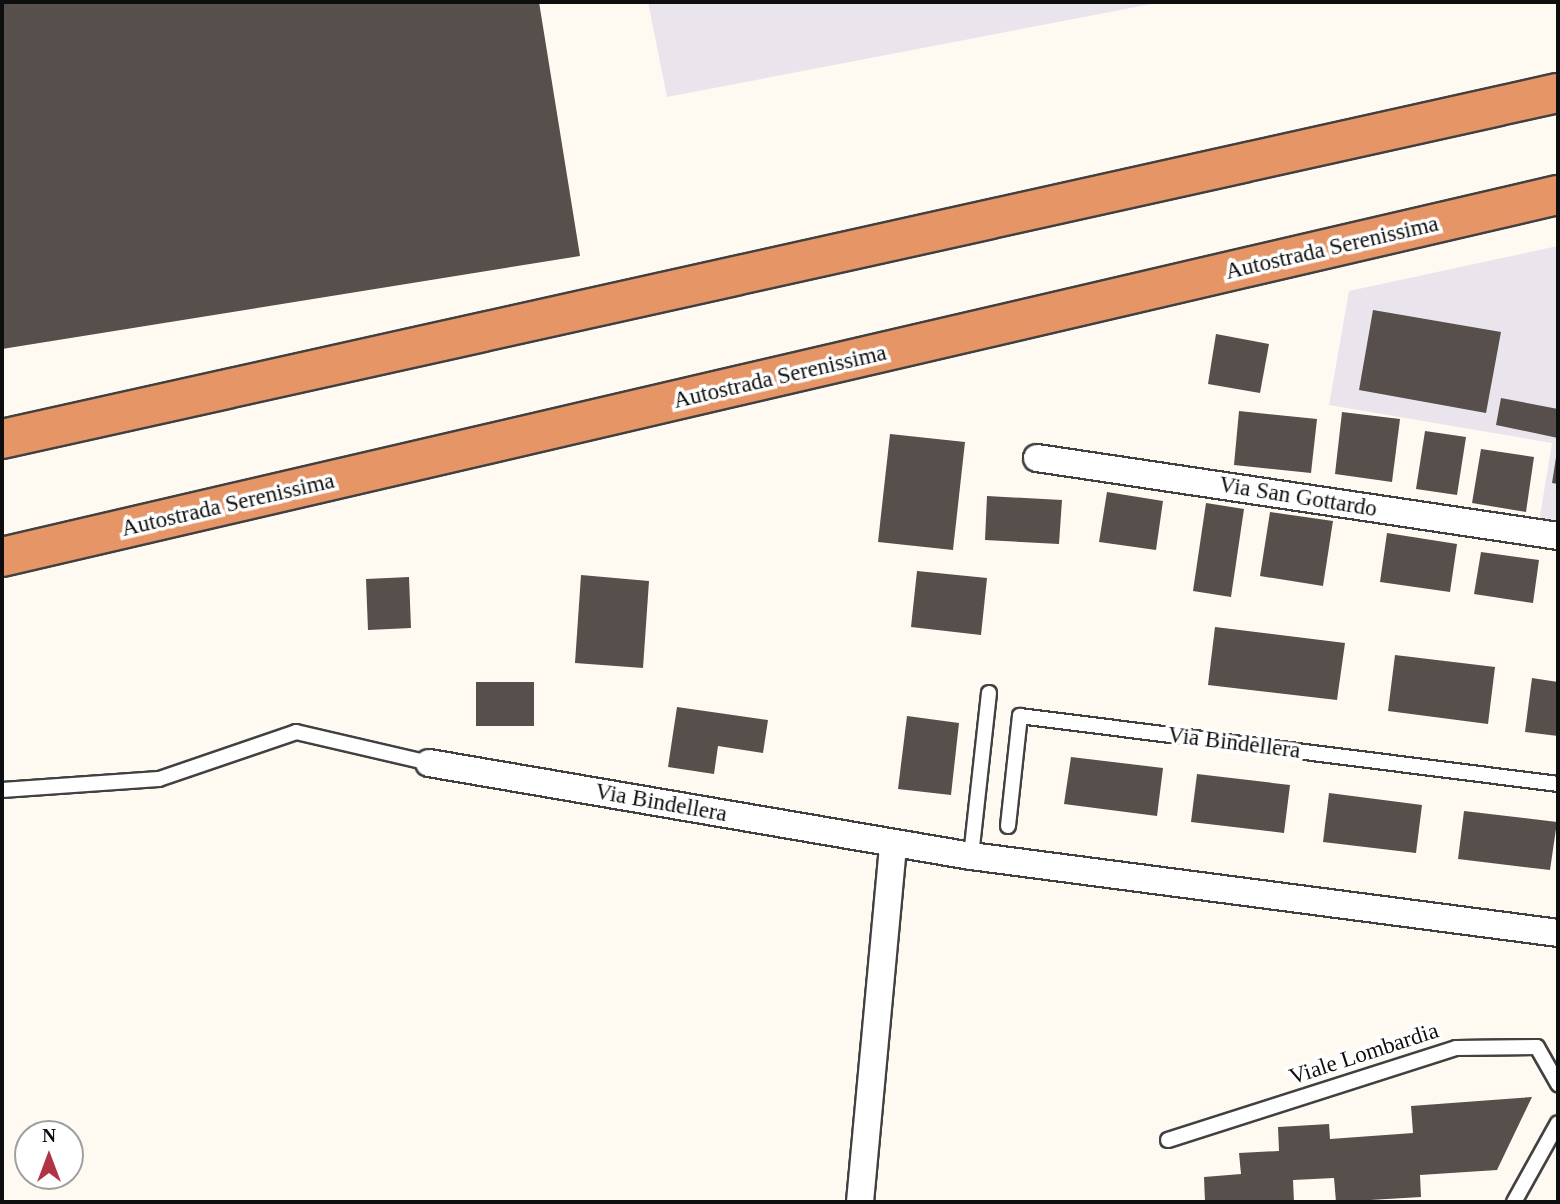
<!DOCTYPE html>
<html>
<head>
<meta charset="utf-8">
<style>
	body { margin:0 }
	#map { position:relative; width:1560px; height:1204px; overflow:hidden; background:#fefaf1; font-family:"Times New Roman",serif }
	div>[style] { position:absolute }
	.industrial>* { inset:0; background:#eae4ec }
	.building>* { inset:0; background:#564f4c }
	.roads { filter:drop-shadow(2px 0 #414141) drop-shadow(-2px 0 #414141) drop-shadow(0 2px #414141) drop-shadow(0 -2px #414141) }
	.lane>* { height:14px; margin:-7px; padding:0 7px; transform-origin:7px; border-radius:7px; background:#fff }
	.street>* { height:26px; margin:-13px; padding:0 13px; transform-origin:13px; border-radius:13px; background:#fff }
	.highway>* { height:38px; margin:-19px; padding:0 19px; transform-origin:19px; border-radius:19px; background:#e69567 }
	span { translate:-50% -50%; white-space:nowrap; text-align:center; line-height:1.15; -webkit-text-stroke:7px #fff; paint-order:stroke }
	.street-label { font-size:23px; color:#0e0e0e }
	.frame { position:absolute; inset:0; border:4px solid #0e0e0e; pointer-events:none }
	.north { position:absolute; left:14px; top:1120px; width:70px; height:70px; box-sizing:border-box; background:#fff; border:2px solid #9f9f9f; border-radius:50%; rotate:0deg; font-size:19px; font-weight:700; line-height:28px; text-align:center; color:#0e0e0e }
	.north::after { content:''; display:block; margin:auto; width:24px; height:32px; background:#b13445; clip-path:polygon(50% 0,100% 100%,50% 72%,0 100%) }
</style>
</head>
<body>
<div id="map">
	<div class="industrial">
		<i style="clip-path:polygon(648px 2px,1162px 2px,667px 97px)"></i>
		<i style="clip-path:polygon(1558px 246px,1558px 525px,1539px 522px,1552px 443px,1329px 405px,1349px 291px)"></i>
	</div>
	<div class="building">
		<i style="clip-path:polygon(2px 2px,539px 2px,580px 256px,2px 349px)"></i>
		<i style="clip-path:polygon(1373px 310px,1501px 332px,1486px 413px,1359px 390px)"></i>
		<i style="clip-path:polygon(1216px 334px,1269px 344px,1260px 393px,1208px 384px)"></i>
		<i style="clip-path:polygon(1501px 398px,1558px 409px,1558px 438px,1496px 425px)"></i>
		<i style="clip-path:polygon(1239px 411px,1317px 419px,1311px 473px,1234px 465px)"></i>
		<i style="clip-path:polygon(1342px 412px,1400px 419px,1392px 482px,1335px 474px)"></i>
		<i style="clip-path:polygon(1425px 431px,1466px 437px,1457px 495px,1416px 489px)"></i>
		<i style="clip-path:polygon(890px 434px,965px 442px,953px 550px,878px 542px)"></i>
		<i style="clip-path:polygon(1481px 449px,1534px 457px,1526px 512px,1472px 503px)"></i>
		<i style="clip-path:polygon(1557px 451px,1558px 451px,1558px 484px,1552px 483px)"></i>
		<i style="clip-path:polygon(1107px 492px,1163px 501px,1156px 550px,1099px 542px)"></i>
		<i style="clip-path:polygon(987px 496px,1062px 500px,1059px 544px,985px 540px)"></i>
		<i style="clip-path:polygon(1206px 503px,1244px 509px,1231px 597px,1193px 591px)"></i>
		<i style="clip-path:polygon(1270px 512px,1333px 521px,1323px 586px,1260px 576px)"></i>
		<i style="clip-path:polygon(1387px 533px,1457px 544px,1450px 592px,1380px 582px)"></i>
		<i style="clip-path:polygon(1481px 552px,1539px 560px,1533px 603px,1474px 594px)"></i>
		<i style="clip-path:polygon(917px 571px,987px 578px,981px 635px,911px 627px)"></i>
		<i style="clip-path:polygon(581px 575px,649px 581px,643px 668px,575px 663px)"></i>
		<i style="clip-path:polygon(409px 577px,411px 628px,368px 630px,366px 579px)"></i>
		<i style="clip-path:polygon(1215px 627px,1345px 643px,1337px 700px,1208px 685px)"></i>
		<i style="clip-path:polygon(1395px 655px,1495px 667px,1488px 724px,1388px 711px)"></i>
		<i style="clip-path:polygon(1532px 678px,1558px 682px,1558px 736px,1525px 732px)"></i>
		<i style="clip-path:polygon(476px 682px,534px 682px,534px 726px,476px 726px)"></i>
		<i style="clip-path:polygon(677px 707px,768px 720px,763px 753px,718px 746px,714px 774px,668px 767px)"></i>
		<i style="clip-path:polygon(907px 716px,959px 723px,951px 795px,898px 789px)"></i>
		<i style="clip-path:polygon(1071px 757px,1163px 768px,1157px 816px,1064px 804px)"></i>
		<i style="clip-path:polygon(1197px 774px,1290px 785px,1284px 833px,1191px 822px)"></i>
		<i style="clip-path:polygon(1329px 793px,1422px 805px,1416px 853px,1323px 842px)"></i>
		<i style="clip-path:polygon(1464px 811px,1557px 822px,1550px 870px,1458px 859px)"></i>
		<i style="clip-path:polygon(1532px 1097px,1497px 1170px,1420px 1175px,1421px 1197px,1336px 1202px,1334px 1178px,1293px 1180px,1294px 1202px,1205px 1202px,1204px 1177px,1241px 1174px,1239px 1153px,1279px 1151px,1278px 1127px,1329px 1124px,1330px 1139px,1413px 1133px,1411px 1106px)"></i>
	</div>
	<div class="roads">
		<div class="lane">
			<i style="left:2px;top:790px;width:157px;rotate:-4deg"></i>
			<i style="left:159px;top:779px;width:145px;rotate:-18.9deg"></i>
			<i style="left:296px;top:732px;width:137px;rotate:13.1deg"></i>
			<i style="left:1008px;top:826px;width:111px;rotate:-83.8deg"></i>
			<i style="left:1020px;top:716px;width:542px;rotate:7.2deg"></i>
			<i style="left:971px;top:856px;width:164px;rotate:-83.7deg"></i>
			<i style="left:1168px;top:1140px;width:302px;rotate:-17.7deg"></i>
			<i style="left:1456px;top:1048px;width:81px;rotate:-0.7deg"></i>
			<i style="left:1537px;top:1047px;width:43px;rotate:60.4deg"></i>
			<i style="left:1514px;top:1202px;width:90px;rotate:-60.9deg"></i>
		</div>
		<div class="street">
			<i style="left:1037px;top:458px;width:527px;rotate:8.51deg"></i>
			<i style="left:429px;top:763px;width:550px;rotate:9.74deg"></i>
			<i style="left:971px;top:856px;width:592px;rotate:7.47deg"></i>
			<i style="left:860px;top:1202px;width:360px;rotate:-84.7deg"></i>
		</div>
		<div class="highway">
			<i style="left:2px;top:439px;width:1594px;rotate:-12.54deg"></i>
			<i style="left:2px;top:557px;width:1598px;rotate:-13.1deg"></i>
		</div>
	</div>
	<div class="street-label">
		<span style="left:1332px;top:248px;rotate:-13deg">Autostrada Serenissima</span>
		<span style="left:780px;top:377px;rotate:-13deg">Autostrada Serenissima</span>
		<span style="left:1298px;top:497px;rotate:9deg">Via San Gottardo</span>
		<span style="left:228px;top:505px;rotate:-13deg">Autostrada Serenissima</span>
		<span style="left:1234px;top:743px;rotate:7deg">Via Bindellera</span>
		<span style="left:661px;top:803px;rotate:10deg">Via Bindellera</span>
		<span style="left:1364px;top:1054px;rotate:-18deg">Viale Lombardia</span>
	</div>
	<div class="frame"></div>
	<div class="north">N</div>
</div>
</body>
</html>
